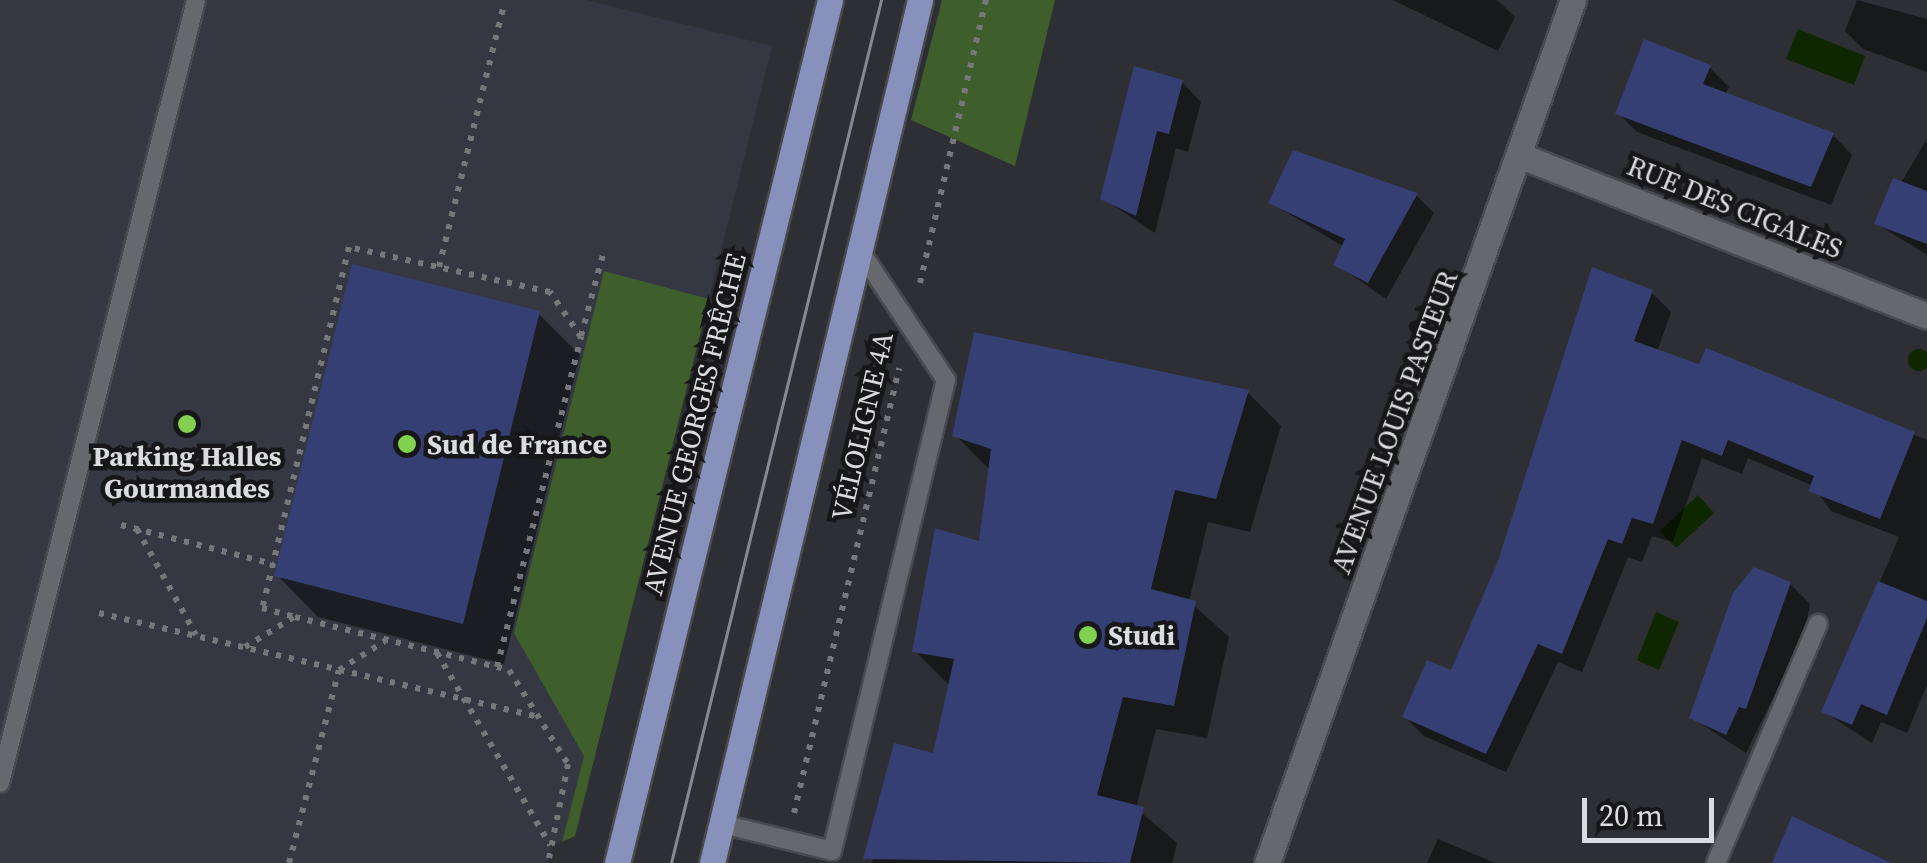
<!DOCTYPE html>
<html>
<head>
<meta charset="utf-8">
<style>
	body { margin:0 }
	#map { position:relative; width:1927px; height:863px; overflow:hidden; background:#2e2f34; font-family:"Source Serif 4",serif }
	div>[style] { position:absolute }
	.built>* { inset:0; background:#353842 }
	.green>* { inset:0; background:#3e5e2c }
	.water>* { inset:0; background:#0f2700 }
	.round { border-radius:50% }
	.shadow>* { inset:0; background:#0007 }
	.building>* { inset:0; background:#353f73 }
	.path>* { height:6px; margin-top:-3px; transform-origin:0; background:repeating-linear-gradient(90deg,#76777b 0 5px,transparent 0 13px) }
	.roads { filter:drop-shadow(2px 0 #494a4f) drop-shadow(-2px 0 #494a4f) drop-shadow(0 2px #494a4f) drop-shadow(0 -2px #494a4f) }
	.lane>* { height:18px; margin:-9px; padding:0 9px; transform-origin:9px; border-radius:9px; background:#67686e }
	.street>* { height:25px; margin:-12.5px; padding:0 12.5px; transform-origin:12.5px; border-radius:12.5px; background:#67686e }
	.primary>* { height:25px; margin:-12.5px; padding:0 12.5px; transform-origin:12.5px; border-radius:12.5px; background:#8791bc }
	.tram>* { height:2.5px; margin:-1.25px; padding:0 1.25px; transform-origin:1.25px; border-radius:1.25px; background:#88898d }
	.dots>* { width:28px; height:28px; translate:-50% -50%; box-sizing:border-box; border:5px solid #17171a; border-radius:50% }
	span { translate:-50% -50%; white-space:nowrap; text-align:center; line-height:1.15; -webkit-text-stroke:9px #17171a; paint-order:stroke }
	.street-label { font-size:28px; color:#dbdcdf }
	.poi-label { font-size:28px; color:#dbdcdf; font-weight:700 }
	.left { translate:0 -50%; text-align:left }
	.scale { position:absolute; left:1582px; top:798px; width:132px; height:45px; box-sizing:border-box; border:5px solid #dbdcdf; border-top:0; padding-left:12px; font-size:30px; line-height:35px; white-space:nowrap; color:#dbdcdf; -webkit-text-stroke:8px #17171a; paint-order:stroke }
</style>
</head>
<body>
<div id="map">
	<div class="built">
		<i style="clip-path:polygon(0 0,586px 0,772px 46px,575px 836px,551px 846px,548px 863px,0 863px)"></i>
	</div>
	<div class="green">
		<i style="clip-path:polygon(942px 0,1055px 0,1015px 166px,911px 120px)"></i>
		<i style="clip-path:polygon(604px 271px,709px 299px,575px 836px,562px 842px,584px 756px,514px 633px)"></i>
	</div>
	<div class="water">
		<i style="clip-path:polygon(1798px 29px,1865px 56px,1854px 85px,1786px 59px)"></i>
		<i class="round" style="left:1908px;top:349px;width:22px;height:22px"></i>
		<i style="clip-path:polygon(1698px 495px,1714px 513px,1676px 548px,1660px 531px)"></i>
		<i style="clip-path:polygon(1656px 612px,1679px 622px,1659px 670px,1637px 660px)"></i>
	</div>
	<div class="shadow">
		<i style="clip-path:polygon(1393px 0,1497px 0,1515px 17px,1498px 51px)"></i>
		<i style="clip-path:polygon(1857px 0,1927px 19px,1927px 72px,1863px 49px,1845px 31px)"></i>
		<i style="clip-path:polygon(1709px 67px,1729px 87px,1725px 95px,1833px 135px,1852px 155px,1831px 205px,1637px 132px,1618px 113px)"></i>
		<i style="clip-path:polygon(1182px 82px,1201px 102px,1188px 152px,1176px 148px,1155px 233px,1102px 198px)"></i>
		<i style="clip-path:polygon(1925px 142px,1927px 143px,1927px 255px,1877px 224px)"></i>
		<i style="clip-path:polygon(1416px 195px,1434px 213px,1386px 299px,1336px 264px,1344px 247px,1271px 203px)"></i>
		<i style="clip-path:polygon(1651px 292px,1671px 312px,1657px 352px,1700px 367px,1707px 352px,1927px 440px,1927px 685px,1907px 733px,1881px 722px,1872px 743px,1824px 712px,1899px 537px,1831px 511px,1813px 486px,1748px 458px,1742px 474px,1702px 458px,1673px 542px,1652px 536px,1642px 562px,1628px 557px,1582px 672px,1558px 662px,1506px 772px,1424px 736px,1405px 717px,1452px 674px)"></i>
		<i style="clip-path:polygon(539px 314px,580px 355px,504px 664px,318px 617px,277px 575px)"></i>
		<i style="clip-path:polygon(1248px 393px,1281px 426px,1250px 532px,1208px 522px,1189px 601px,1229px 637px,1207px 738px,1156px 729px,1136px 808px,1177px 843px,1172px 863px,871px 863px,935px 756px,949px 685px,915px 651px,981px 545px,989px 469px,955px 435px)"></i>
		<i style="clip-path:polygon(1790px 584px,1810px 604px,1804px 635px,1746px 753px,1692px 718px)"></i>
		<i style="clip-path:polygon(1438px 839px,1495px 863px,1427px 863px)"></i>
	</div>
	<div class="building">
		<i style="clip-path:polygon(1644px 39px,1711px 65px,1703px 84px,1834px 133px,1811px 187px,1615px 114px)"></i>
		<i style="clip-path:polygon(1134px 66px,1183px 80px,1169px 134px,1157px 131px,1136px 216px,1100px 199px)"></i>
		<i style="clip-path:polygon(1293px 150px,1418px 193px,1368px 283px,1333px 265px,1345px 239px,1268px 203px)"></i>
		<i style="clip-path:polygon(1893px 178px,1927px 191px,1927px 244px,1874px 224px)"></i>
		<i style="clip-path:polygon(352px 264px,540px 311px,463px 624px,274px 576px)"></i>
		<i style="clip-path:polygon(1592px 267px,1653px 290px,1634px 341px,1699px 364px,1706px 348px,1915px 432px,1880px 519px,1808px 491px,1814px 476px,1728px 440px,1722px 456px,1682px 440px,1653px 524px,1632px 518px,1622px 544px,1608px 539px,1562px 654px,1538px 644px,1486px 754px,1402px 717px,1427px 660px,1451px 670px,1498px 561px)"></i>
		<i style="clip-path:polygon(974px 332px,1249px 390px,1216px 499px,1175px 490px,1151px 589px,1196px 601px,1174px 706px,1123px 697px,1097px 795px,1144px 807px,1130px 863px,863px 859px,894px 743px,933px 753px,954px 659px,912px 652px,935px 528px,979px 541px,991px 449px,952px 436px)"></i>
		<i style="clip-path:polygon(1754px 567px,1791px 582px,1746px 709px,1739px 707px,1726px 735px,1689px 718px,1733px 593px)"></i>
		<i style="clip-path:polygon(1878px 581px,1927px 601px,1927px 618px,1887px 715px,1861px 704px,1852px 725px,1821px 712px)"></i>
		<i style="clip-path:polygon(1792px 816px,1891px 863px,1772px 863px)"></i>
	</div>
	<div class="path">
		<i style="left:439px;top:267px;width:270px;rotate:-76.1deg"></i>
		<i style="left:920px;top:283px;width:291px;rotate:-76.9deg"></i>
		<i style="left:581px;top:336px;width:88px;rotate:-74.9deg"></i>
		<i style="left:121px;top:525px;width:157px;rotate:14.4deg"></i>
		<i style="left:137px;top:529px;width:121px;rotate:60.9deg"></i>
		<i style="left:99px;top:613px;width:451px;rotate:13.3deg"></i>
		<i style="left:245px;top:647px;width:57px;rotate:-31.5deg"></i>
		<i style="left:437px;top:653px;width:223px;rotate:59.5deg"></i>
		<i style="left:497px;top:667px;width:341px;rotate:-75.7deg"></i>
		<i style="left:581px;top:337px;width:55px;rotate:-124.6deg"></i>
		<i style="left:550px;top:292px;width:206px;rotate:-167.4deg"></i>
		<i style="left:349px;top:247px;width:371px;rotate:103.5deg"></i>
		<i style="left:262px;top:608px;width:34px;rotate:15deg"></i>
		<i style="left:295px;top:617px;width:220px;rotate:13.9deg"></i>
		<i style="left:509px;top:670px;width:111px;rotate:57.9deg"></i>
		<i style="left:568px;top:764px;width:101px;rotate:101.4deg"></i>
		<i style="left:794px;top:813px;width:457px;rotate:-76.7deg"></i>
		<i style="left:289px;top:863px;width:199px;rotate:-75.5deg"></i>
		<i style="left:339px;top:670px;width:54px;rotate:-32.2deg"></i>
	</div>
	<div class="roads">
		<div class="lane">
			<i style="left:0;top:783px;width:807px;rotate:-75.95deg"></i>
			<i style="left:722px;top:824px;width:113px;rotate:13.8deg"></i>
			<i style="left:832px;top:851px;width:485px;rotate:-76.4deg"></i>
			<i style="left:946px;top:380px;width:155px;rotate:-123.7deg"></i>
			<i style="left:1716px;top:863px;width:260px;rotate:-66.9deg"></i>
		</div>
		<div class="street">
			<i style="left:1521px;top:156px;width:436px;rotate:21.5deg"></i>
			<i style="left:1267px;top:863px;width:916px;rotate:-70.48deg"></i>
		</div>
		<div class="primary">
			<i style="left:617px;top:863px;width:889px;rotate:-76.14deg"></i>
			<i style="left:712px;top:863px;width:888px;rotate:-76.45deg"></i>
		</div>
	</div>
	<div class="tram">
		<i style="left:671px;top:863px;width:888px;rotate:-76.32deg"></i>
	</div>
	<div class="dots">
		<i style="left:187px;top:424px;background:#82d04f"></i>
		<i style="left:407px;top:444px;background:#82d04f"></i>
		<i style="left:1088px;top:635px;background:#82d04f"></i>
	</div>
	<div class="street-label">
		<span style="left:1735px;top:207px;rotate:22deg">RUE DES CIGALES</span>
		<span style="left:1394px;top:422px;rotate:-70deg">AVENUE LOUIS PASTEUR</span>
		<span style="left:694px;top:424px;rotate:-76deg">AVENUE GEORGES FRÊCHE</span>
		<span style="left:862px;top:426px;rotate:-77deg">VÉLOLIGNE 4A</span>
	</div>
	<div class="poi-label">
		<span class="left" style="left:427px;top:444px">Sud de France</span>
		<span style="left:187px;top:472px">Parking Halles<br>Gourmandes</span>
		<span class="left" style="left:1108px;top:635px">Studi</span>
	</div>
	<div class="scale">20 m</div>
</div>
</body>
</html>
